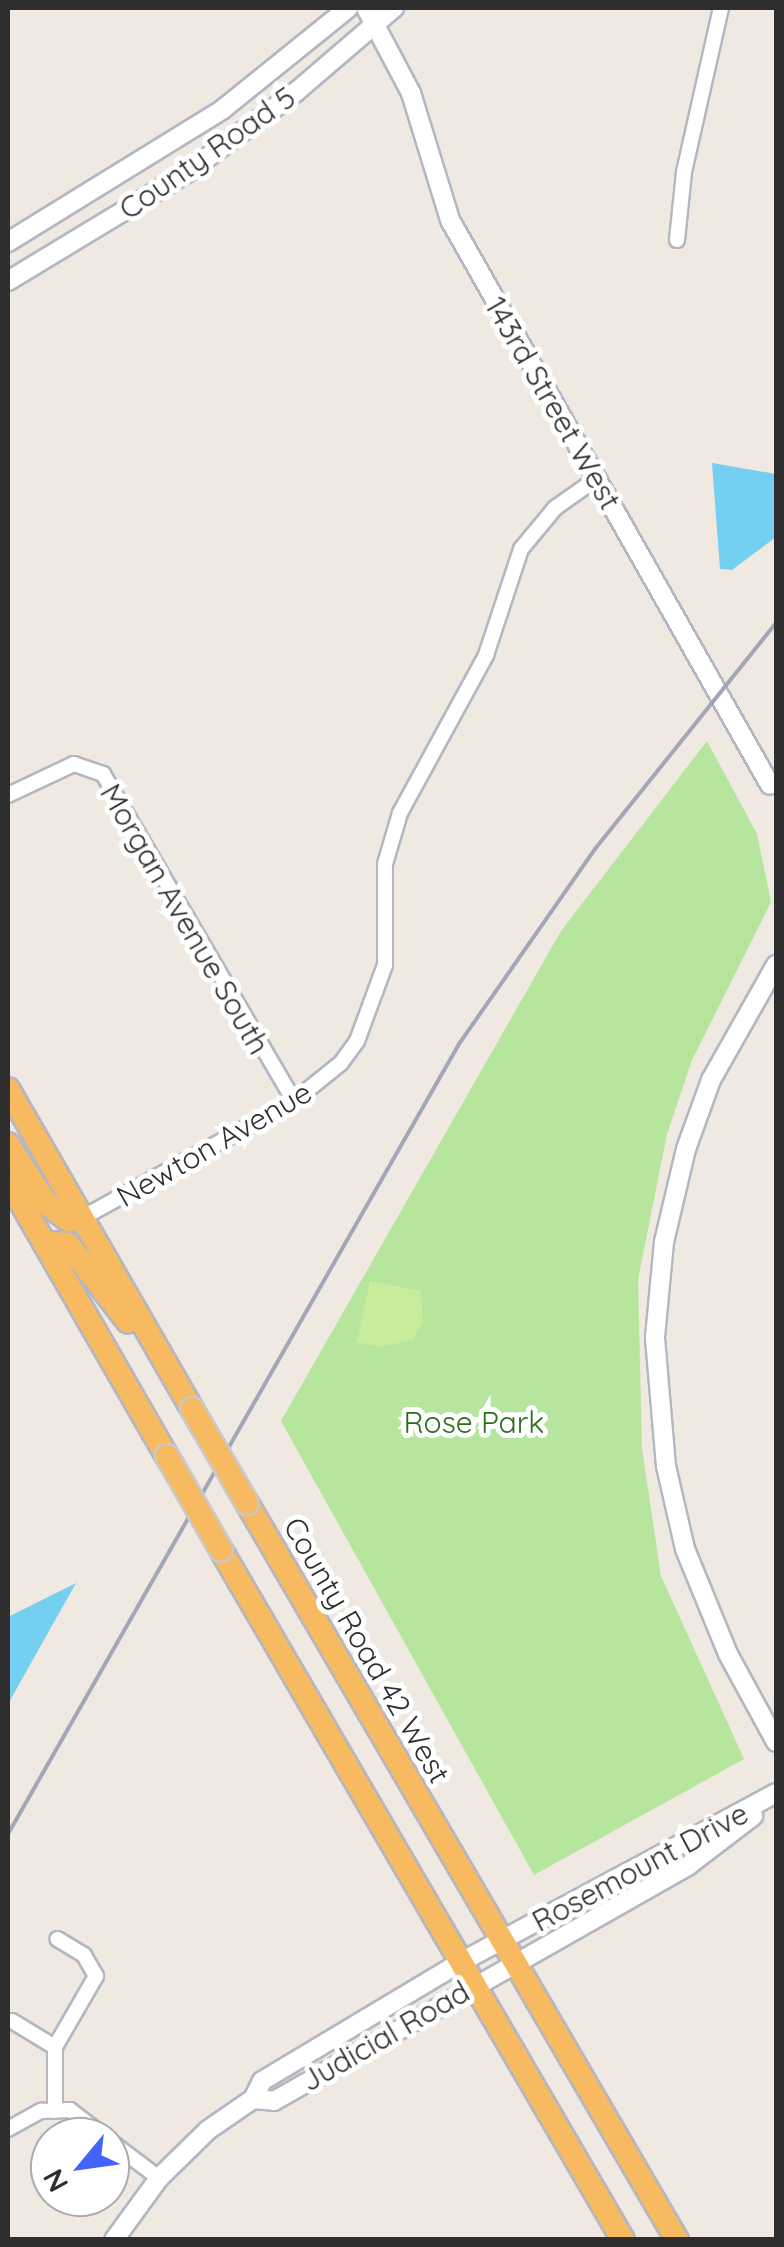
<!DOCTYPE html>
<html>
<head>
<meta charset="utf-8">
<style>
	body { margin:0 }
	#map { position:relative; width:784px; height:2247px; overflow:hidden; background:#efe9e1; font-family:Quicksand,sans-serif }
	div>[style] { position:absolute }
	.green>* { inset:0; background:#b6e59e }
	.pitch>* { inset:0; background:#c9ec9a }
	.water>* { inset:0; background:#75cff0 }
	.roads { filter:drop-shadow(2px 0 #b4b7c1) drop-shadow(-2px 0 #b4b7c1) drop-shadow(0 2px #b4b7c1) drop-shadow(0 -2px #b4b7c1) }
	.minor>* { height:14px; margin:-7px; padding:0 7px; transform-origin:7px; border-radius:7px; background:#fff }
	.tertiary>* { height:18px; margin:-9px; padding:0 9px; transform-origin:9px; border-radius:9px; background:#fff }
	.secondary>* { height:18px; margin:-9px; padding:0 9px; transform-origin:9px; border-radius:9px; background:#fff }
	.trunk>* { height:22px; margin:-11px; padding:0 11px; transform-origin:11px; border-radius:11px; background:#f8ba60 }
	.rail>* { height:4px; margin:-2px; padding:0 2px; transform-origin:2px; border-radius:2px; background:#a3a6b8 }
	.bridges { filter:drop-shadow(2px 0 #c9c9c9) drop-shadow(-2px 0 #c9c9c9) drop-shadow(0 2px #c9c9c9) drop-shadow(0 -2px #c9c9c9) }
	.trunk-bridge>* { height:22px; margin:-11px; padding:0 11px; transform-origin:11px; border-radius:11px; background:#f8ba60 }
	span { translate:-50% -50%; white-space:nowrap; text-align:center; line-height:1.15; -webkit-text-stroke:10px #fff; paint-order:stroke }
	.street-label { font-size:30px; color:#2e2e2e }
	.park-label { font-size:30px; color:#2c6e1b }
	.frame { position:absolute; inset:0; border:10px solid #2e2e2e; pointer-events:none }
	.north { position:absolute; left:30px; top:2117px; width:100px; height:100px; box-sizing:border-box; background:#fff; border:2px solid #ababab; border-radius:50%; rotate:241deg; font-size:28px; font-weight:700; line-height:40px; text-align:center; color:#2e2e2e }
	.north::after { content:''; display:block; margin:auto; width:35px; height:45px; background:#4264fb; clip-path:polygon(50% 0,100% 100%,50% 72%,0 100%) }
</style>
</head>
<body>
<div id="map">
	<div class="green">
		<i style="clip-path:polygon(707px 741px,757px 834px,771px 902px,692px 1060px,667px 1134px,638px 1280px,642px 1449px,661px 1576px,744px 1759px,534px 1875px,281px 1421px,561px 931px)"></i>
	</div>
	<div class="pitch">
		<i style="clip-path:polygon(370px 1281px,421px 1291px,423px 1322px,413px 1340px,379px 1347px,357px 1342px)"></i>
	</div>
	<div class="water">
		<i style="clip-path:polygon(712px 463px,776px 474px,776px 537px,732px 570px,720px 569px)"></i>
		<i style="clip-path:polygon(76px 1583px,8px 1704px,8px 1617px)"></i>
	</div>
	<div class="roads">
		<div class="minor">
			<i style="left:677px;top:240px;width:68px;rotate:-84.1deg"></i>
			<i style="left:684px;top:172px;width:168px;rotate:-77.3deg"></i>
			<i style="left:8px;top:795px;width:73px;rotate:-25.2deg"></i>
			<i style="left:74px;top:764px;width:31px;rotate:19deg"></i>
			<i style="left:103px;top:774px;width:379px;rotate:59.7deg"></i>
			<i style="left:82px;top:1218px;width:242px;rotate:-28.9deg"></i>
			<i style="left:294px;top:1101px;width:60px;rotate:-39deg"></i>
			<i style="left:341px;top:1063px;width:27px;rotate:-54deg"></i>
			<i style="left:357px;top:1041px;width:81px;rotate:-69.8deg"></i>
			<i style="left:385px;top:965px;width:101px;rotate:-90deg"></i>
			<i style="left:385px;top:864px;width:53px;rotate:-73.6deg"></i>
			<i style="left:400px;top:813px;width:180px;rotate:-61.4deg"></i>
			<i style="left:486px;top:655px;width:112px;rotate:-71.7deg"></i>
			<i style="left:521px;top:549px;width:53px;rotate:-50.3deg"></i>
			<i style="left:555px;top:508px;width:50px;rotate:-35.3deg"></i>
			<i style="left:12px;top:2021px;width:50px;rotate:31.2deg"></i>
			<i style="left:55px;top:2111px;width:64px;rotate:-90deg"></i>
			<i style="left:55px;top:2047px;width:82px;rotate:-60deg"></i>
			<i style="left:96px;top:1976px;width:24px;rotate:-120deg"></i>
			<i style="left:84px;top:1955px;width:31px;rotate:-149deg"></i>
			<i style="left:8px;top:2129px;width:38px;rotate:-29deg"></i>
			<i style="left:41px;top:2111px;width:29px;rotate:-2deg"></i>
			<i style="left:70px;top:2110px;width:44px;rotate:37.6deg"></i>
			<i style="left:110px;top:2141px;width:61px;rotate:37.1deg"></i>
		</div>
		<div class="tertiary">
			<i style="left:366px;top:8px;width:96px;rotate:62.1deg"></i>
			<i style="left:411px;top:93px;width:133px;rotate:72.9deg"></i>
			<i style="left:450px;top:220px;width:649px;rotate:60.47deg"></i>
			<i style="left:776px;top:965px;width:132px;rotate:119.5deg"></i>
			<i style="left:711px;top:1080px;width:73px;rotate:109.9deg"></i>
			<i style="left:686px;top:1149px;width:96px;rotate:103.3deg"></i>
			<i style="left:664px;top:1242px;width:96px;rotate:95.4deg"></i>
			<i style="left:655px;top:1338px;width:128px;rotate:85.1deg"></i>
			<i style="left:666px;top:1466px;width:85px;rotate:77.1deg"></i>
			<i style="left:685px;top:1549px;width:113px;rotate:67.7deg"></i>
			<i style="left:728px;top:1654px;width:100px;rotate:61.4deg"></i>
			<i style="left:253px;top:2099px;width:21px;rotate:5deg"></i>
			<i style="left:274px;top:2101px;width:477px;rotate:-29.6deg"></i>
			<i style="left:689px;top:1865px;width:81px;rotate:-37.4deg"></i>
			<i style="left:114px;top:2240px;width:77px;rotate:-54deg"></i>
			<i style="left:159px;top:2178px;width:69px;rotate:-44.4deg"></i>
			<i style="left:208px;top:2130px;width:55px;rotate:-34.6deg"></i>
			<i style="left:253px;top:2099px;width:20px;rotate:-63deg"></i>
			<i style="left:262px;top:2081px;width:232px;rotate:-30.9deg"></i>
			<i style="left:461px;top:1962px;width:357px;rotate:-28.2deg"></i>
		</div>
		<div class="secondary">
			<i style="left:8px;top:242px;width:253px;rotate:-31.7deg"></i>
			<i style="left:223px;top:109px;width:161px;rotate:-38.9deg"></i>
			<i style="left:8px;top:281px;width:210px;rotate:-31.2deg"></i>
			<i style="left:188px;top:172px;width:136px;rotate:-36.6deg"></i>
			<i style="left:297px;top:91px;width:128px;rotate:-40.6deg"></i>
		</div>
		<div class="trunk">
			<i style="left:8px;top:1089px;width:369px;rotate:60.1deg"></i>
			<i style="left:8px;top:1144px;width:72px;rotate:57deg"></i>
			<i style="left:47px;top:1204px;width:26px;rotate:37deg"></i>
			<i style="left:68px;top:1220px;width:14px;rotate:-8deg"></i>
			<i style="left:8px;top:1180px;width:319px;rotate:60.1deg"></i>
			<i style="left:44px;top:1243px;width:24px;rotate:2deg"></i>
			<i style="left:68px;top:1244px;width:98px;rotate:52.4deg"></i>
			<i style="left:247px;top:1503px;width:853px;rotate:59.74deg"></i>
			<i style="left:221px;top:1550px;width:799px;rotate:59.77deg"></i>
		</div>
	</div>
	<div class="rail">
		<i style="left:8px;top:1834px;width:910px;rotate:-60.28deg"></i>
		<i style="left:459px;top:1044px;width:238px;rotate:-55.1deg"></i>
		<i style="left:595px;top:849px;width:290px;rotate:-51.3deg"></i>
	</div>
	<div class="bridges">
		<div class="trunk-bridge">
			<i style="left:192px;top:1409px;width:109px;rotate:59.7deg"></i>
			<i style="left:167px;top:1456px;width:108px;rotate:60.1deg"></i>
		</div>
	</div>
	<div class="street-label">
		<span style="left:207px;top:153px;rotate:-35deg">County Road 5</span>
		<span style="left:553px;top:403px;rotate:60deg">143rd Street West</span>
		<span style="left:185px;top:919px;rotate:60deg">Morgan Avenue South</span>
		<span style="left:214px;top:1144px;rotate:-30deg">Newton Avenue</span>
		<span style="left:367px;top:1650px;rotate:60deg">County Road 42 West</span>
		<span style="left:640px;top:1867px;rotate:-28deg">Rosemount Drive</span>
		<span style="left:385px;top:2036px;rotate:-30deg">Judicial Road</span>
	</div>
	<div class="park-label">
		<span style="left:474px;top:1422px">Rose Park</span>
	</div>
	<div class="frame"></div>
	<div class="north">N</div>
</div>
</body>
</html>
